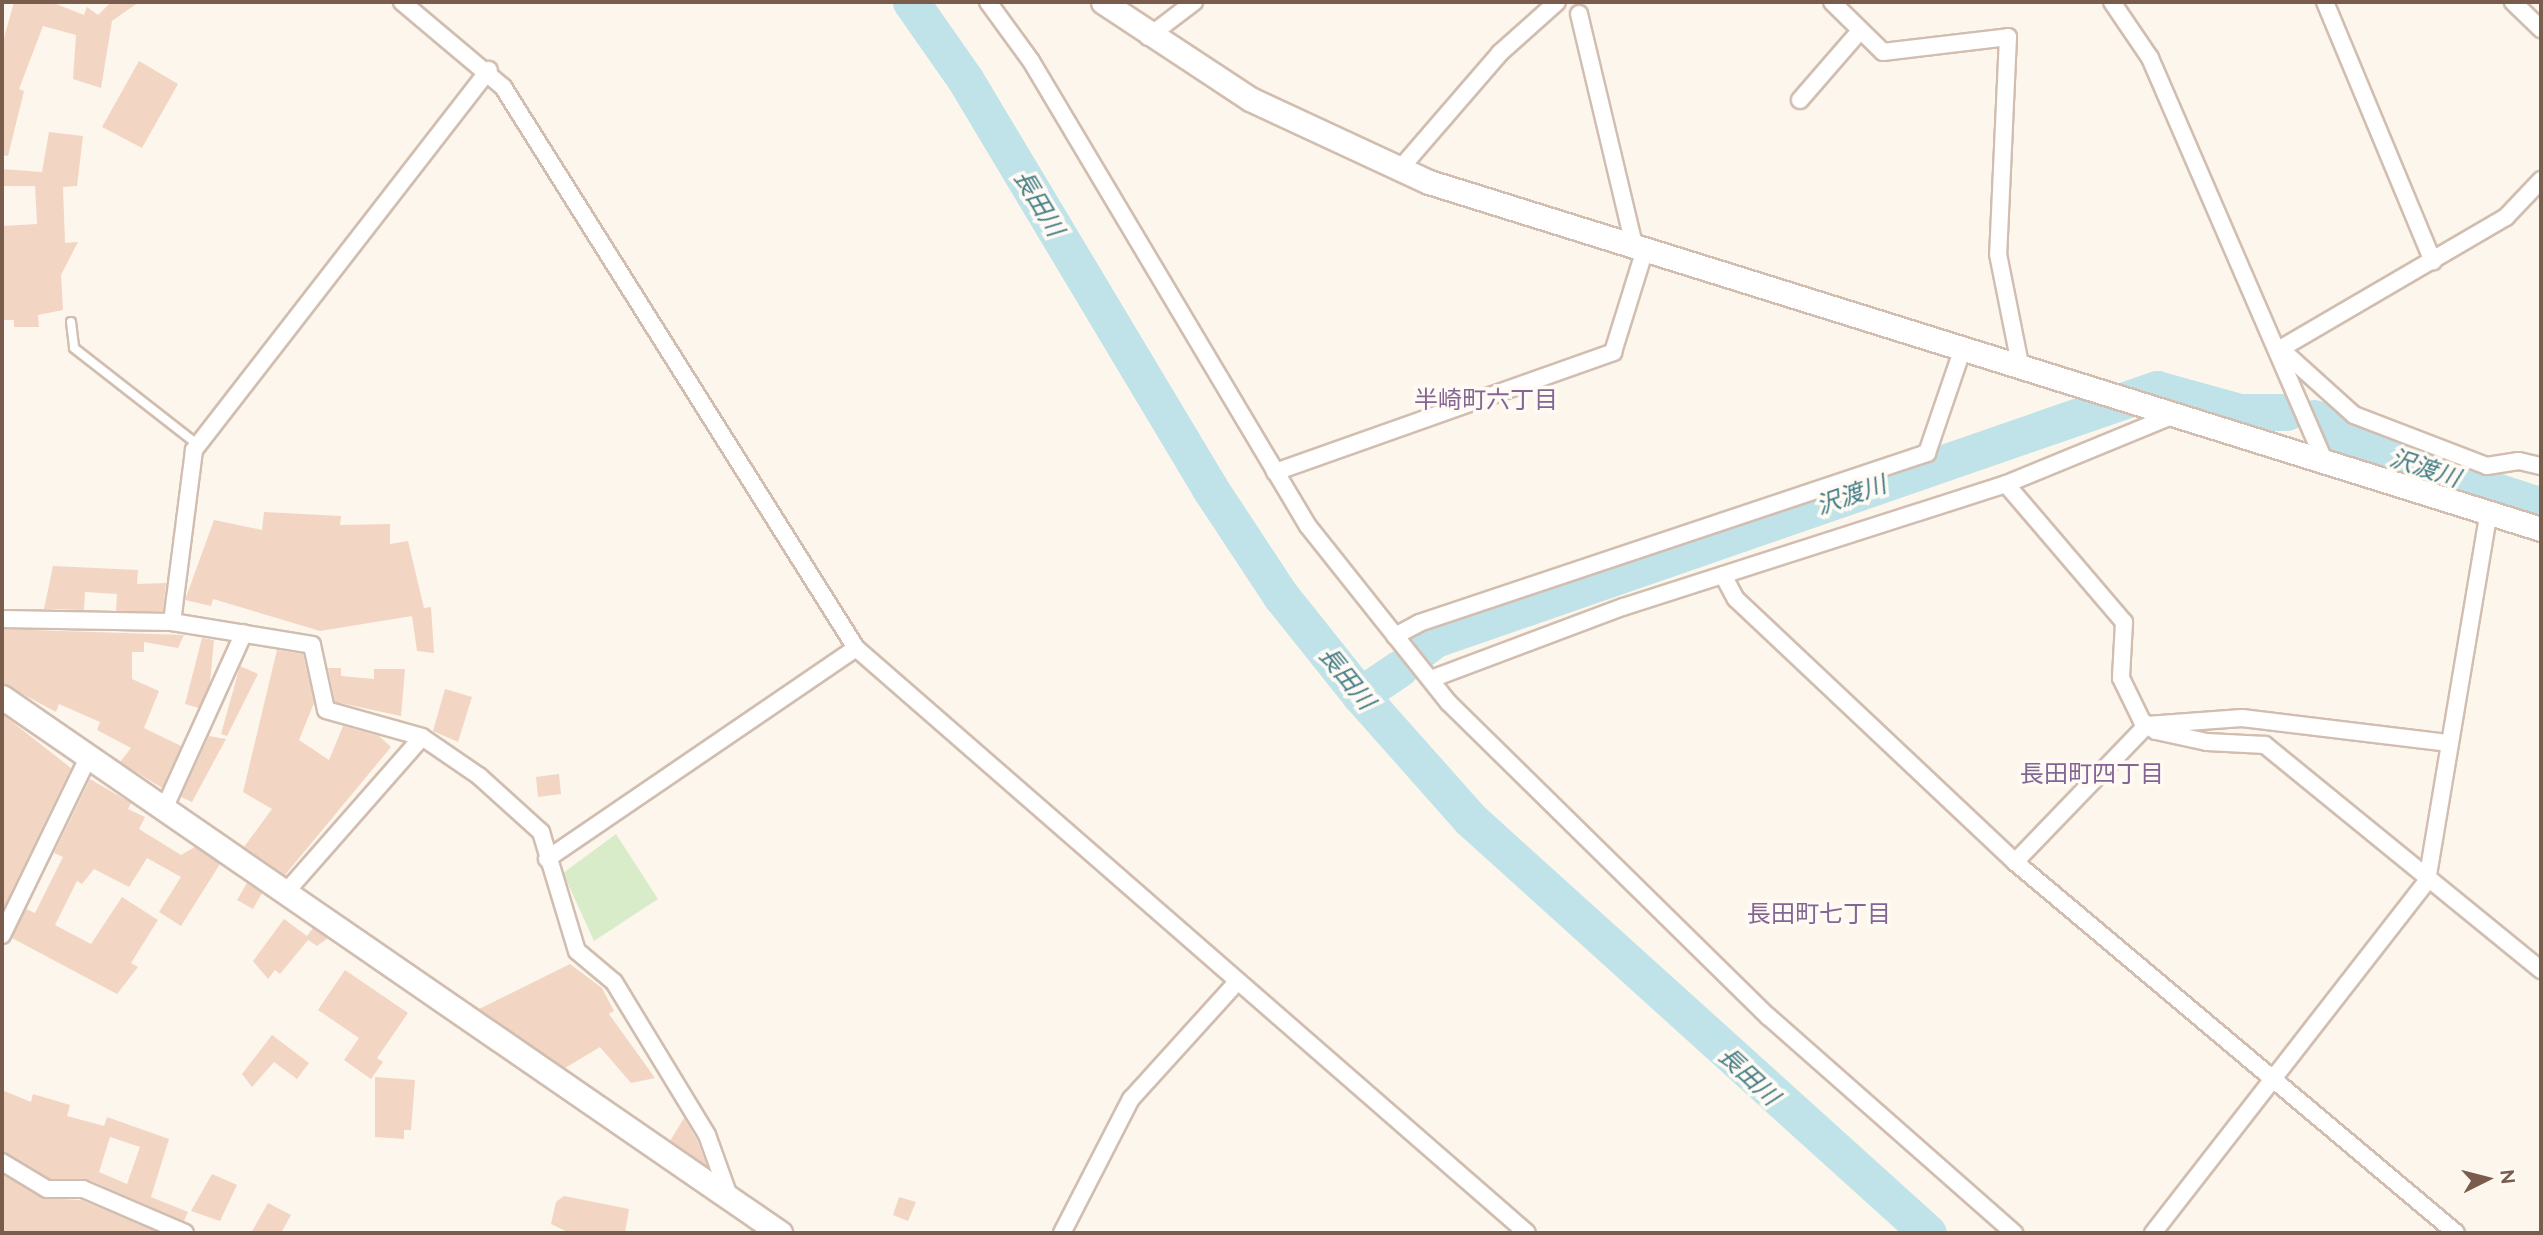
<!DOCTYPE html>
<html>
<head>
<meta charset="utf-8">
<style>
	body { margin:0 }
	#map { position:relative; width:2543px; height:1235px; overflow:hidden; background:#fdf6ec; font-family:Raleway,"Noto Sans JP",sans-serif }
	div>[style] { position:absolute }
	.green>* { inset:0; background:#d8ecc9 }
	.river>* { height:37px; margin:-18.5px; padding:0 18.5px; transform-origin:18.5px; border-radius:18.5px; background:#bfe3e8 }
	.building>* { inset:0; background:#f3d5c3 }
	.roads { filter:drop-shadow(2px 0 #d1beb0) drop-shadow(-2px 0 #d1beb0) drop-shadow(0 2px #d1beb0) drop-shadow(0 -2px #d1beb0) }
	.lane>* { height:8px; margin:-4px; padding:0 4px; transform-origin:4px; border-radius:4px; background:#fff }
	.street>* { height:16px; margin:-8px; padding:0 8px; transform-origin:8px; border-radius:8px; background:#fff }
	.secondary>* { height:23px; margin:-11.5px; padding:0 11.5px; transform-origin:11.5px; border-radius:11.5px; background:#fff }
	span { translate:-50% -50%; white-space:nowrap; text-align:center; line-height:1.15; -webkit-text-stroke:7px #fffaf3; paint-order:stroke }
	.water-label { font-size:24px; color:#437c86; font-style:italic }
	.neighbourhood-label { font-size:24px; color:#846695 }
	.frame { position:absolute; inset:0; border:4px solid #7a5c4d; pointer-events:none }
	.north { position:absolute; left:2452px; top:1144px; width:70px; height:70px; -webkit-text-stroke:5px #fffaf3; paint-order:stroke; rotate:84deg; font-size:19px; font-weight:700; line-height:28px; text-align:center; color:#7a5c4d }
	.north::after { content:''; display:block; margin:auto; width:24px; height:32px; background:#7a5c4d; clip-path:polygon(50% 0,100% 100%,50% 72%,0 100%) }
</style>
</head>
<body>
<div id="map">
	<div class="green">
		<i style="clip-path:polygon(616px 834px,658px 899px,594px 941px,563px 873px)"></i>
	</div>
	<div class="river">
		<i style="left:911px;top:2px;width:94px;rotate:55deg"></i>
		<i style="left:965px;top:79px;width:475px;rotate:59.1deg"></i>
		<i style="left:1209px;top:487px;width:131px;rotate:56.6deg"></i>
		<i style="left:1281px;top:596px;width:127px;rotate:51.4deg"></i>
		<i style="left:1360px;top:695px;width:166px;rotate:48.4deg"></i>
		<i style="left:1470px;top:819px;width:617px;rotate:42.11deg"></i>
		<i style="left:2314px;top:418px;width:68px;rotate:29.2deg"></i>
		<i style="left:2373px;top:451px;width:177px;rotate:18.1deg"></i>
		<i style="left:1422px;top:649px;width:16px;rotate:-38deg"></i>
		<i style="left:1435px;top:639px;width:764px;rotate:-19.1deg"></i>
		<i style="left:2157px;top:389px;width:86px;rotate:15.5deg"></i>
		<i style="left:2240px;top:412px;width:47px"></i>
		<i style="left:1360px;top:695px;width:48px;rotate:-34deg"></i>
	</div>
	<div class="building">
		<i style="clip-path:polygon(14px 2px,51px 2px,84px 15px,87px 7px,98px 15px,111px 2px,139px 2px,112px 21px,101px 88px,73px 79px,76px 35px,43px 26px,19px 89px,24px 91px,8px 156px,2px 155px,2px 45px)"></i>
		<i style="clip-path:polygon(139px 61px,178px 84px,142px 148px,102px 127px)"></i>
		<i style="clip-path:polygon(49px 132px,83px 136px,77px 186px,63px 187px,65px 243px,78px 242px,61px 275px,63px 310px,38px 315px,39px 327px,14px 327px,14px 320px,2px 320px,2px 226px,37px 224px,35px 186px,2px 186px,2px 169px,42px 172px)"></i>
		<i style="clip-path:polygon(264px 512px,341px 516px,340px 525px,390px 524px,390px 544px,408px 541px,424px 608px,431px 607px,434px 653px,417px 651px,412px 616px,320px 631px,213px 599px,211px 606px,185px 600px,214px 520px,262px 530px)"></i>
		<i style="clip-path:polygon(53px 566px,138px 570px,137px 584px,166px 583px,163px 611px,116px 611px,117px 594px,85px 592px,84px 610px,44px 609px)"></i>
		<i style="clip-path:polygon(2px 629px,184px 635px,178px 648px,144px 642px,144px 652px,132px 652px,132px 679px,159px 691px,144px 728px,181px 746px,162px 788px,120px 762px,131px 748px,97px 730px,100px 722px,59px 704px,56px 712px,2px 683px)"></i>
		<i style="clip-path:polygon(202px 638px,214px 640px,210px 683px,199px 708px,185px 704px)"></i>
		<i style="clip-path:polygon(277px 650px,303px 654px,314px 703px,299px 740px,329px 760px,343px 726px,379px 736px,391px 747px,285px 875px,244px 847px,272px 809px,243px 792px)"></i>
		<i style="clip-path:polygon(240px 666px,258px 674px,227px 736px,221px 734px)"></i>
		<i style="clip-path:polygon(328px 668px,341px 668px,341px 676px,374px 679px,374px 669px,405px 669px,401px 716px,335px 702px)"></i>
		<i style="clip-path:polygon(445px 689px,472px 697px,458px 742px,433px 731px)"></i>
		<i style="clip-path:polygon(2px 714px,71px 768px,2px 911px)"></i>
		<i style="clip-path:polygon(209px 736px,226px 739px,192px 802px,181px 797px)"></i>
		<i style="clip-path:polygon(559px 774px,561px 794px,538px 797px,536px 777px)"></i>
		<i style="clip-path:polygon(90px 779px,131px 803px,128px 809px,145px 817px,139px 829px,181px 855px,195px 847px,220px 864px,181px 926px,159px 912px,181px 877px,147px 858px,129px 887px,94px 869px,82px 884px,77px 881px,55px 925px,91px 944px,122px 897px,158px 920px,131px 963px,138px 967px,117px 994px,12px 938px,26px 909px,35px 913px,63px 857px,54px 853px)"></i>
		<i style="clip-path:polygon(247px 883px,262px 893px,253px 909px,237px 900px)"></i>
		<i style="clip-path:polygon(284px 919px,307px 936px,313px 928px,328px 938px,317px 946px,308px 940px,280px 974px,275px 970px,268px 979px,253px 961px)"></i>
		<i style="clip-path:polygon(570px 964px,602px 988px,614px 1011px,609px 1014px,655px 1078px,631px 1083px,600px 1047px,565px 1068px,479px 1009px)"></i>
		<i style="clip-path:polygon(345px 970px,408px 1013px,377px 1058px,383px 1062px,371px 1079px,344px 1060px,359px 1038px,318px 1010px)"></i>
		<i style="clip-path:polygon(272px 1035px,309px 1063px,297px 1079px,274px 1062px,252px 1087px,242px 1074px)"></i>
		<i style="clip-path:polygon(375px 1077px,415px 1080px,411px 1130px,404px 1130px,404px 1139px,375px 1137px)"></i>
		<i style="clip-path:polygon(evenodd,2px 1090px,31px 1102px,33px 1094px,70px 1105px,67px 1116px,104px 1126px,107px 1117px,169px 1139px,151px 1197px,188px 1212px,184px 1221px,87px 1179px,50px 1179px,2px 1152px,2px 1090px,110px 1137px,140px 1147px,127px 1184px,99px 1172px,110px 1137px)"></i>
		<i style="clip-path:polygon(684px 1118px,697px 1140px,707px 1166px,670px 1141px)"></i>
		<i style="clip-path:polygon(2px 1174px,42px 1198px,81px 1200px,159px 1233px,2px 1233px)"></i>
		<i style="clip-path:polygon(212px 1174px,237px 1185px,220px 1221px,191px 1211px)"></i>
		<i style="clip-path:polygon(564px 1196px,629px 1209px,625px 1233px,570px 1233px,551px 1224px,556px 1202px)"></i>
		<i style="clip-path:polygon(899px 1197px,916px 1202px,908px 1221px,893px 1215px)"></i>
		<i style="clip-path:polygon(268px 1203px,291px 1215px,281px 1233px,251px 1233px)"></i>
	</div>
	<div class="roads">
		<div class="lane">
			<i style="left:71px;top:322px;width:26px;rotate:83deg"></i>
			<i style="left:74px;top:348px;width:157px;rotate:38deg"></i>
		</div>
		<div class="street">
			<i style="left:402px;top:2px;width:132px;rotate:40.1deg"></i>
			<i style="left:503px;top:87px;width:663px;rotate:57.82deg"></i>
			<i style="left:856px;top:648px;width:890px;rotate:41.08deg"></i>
			<i style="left:988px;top:2px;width:73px;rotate:53.9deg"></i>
			<i style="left:1031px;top:61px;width:541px;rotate:59.22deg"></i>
			<i style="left:1308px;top:526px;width:226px;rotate:51.5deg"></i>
			<i style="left:1449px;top:703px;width:448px;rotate:44.5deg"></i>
			<i style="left:1769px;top:1017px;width:327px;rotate:41.4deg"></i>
			<i style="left:1832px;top:2px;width:71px;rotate:44.4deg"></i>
			<i style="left:1883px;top:52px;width:126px;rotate:-6.8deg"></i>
			<i style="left:2008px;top:37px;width:217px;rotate:92.6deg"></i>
			<i style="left:1998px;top:254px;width:117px;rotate:78.7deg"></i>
			<i style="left:2112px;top:2px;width:68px;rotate:55.8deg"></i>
			<i style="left:2150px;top:58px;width:440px;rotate:66.6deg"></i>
			<i style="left:2325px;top:2px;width:281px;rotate:67.4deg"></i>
			<i style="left:2513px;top:2px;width:39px;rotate:44deg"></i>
			<i style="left:1579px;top:14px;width:237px;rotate:76.6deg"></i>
			<i style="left:1148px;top:37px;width:58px;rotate:-37.3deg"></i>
			<i style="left:1800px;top:100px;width:89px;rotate:-49.1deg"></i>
			<i style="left:1399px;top:170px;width:155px;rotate:-49.2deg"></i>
			<i style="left:1500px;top:53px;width:76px;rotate:-41.8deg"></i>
			<i style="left:2280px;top:349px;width:262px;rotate:-30.3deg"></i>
			<i style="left:2506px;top:217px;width:51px;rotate:-46.6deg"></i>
			<i style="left:2284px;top:352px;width:94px;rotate:42deg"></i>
			<i style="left:2354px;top:415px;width:142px;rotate:21deg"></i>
			<i style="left:2487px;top:466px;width:32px;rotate:-9deg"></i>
			<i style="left:2519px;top:461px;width:23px;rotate:13deg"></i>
			<i style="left:1275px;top:472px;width:359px;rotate:-19.5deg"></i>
			<i style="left:1613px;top:352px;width:108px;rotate:-72.7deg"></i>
			<i style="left:2006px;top:484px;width:182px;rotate:49.5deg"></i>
			<i style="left:2124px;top:622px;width:56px;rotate:93.1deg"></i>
			<i style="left:2121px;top:678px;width:48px;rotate:64deg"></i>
			<i style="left:2142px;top:721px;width:17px;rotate:36deg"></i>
			<i style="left:2156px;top:731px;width:52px;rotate:12.2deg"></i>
			<i style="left:2207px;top:742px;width:58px;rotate:3deg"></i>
			<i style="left:2265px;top:745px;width:356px;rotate:39.2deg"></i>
			<i style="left:1723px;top:575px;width:27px;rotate:62deg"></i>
			<i style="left:1736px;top:599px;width:383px;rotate:43.3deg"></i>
			<i style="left:2015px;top:862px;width:576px;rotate:40.07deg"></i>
			<i style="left:2px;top:619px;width:170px;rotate:1deg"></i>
			<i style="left:172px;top:622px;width:142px;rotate:9.3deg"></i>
			<i style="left:312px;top:645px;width:66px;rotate:77.8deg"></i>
			<i style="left:326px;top:710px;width:100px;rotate:15.7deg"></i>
			<i style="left:422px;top:737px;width:69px;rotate:34.4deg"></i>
			<i style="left:479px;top:776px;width:84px;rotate:42.1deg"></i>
			<i style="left:541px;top:832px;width:124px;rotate:73.2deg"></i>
			<i style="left:577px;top:951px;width:48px;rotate:40deg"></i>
			<i style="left:614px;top:982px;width:179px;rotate:58.7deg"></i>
			<i style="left:707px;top:1135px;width:68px;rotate:70.2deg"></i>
			<i style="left:172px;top:622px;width:173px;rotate:-82.7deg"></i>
			<i style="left:194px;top:450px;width:481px;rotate:-52.2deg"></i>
			<i style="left:1395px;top:636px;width:27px;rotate:-28deg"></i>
			<i style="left:1419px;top:623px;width:536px;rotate:-18.5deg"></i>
			<i style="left:1927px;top:453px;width:108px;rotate:-71.1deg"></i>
			<i style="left:1431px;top:679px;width:205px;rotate:-20.6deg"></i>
			<i style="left:1623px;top:607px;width:402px;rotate:-17.8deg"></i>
			<i style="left:2006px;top:484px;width:176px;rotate:-22.3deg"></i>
			<i style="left:164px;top:809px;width:193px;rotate:-65.6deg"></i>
			<i style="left:547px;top:859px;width:374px;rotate:-34.3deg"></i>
			<i style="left:2015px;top:862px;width:190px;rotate:-46.1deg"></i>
			<i style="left:2147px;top:725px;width:95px;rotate:-4.2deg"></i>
			<i style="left:2242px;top:718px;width:209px;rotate:6.9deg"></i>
			<i style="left:286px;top:892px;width:206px;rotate:-48.7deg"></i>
			<i style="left:2px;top:935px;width:197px;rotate:-64.1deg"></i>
			<i style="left:2px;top:1162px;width:52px;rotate:31deg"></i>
			<i style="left:47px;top:1189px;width:36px"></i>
			<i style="left:83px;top:1189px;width:111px;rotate:23.3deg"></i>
			<i style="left:1062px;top:1233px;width:151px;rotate:-62.8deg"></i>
			<i style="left:1131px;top:1099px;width:158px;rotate:-47.8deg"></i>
			<i style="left:2153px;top:1233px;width:446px;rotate:-52.1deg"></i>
			<i style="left:2427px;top:881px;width:374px;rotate:-80.5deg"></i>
		</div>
		<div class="secondary">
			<i style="left:1103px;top:2px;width:176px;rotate:33.4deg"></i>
			<i style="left:1250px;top:99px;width:197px;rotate:24.9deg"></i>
			<i style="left:1429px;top:182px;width:1165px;rotate:17.33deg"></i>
			<i style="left:2px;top:697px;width:945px;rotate:34.56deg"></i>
		</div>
	</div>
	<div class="water-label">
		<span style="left:1039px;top:203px;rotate:59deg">長田川</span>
		<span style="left:2425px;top:468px;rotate:18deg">沢渡川</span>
		<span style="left:1851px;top:495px;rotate:-19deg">沢渡川</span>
		<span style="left:1347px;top:678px;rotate:51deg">長田川</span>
		<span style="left:1749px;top:1076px;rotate:43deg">長田川</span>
	</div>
	<div class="neighbourhood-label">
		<span style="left:1486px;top:400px">半崎町六丁目</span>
		<span style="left:2092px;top:774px">長田町四丁目</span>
		<span style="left:1819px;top:914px">長田町七丁目</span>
	</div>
	<div class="frame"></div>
	<div class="north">N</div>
</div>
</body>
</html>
